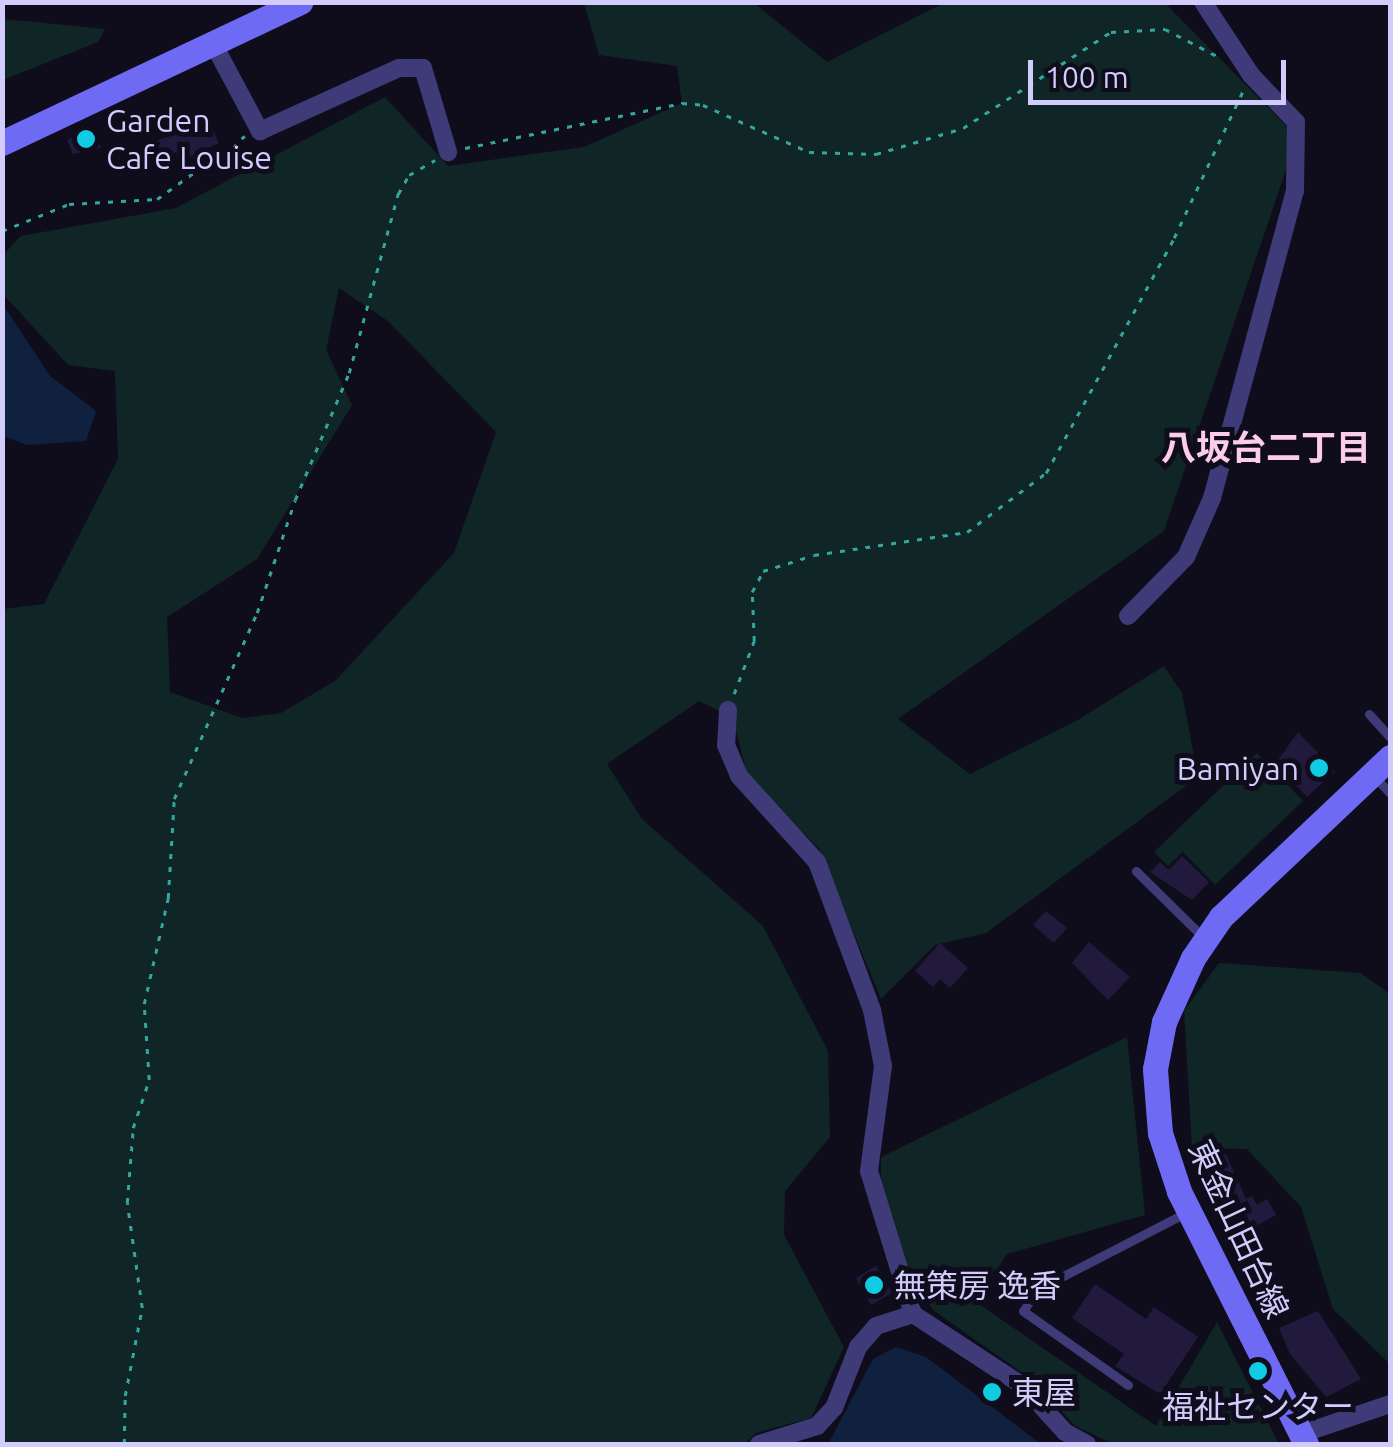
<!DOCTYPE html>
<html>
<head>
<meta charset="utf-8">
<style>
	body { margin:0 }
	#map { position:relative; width:1393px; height:1447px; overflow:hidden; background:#0f0d1c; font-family:Ubuntu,"Noto Sans JP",sans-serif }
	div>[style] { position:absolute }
	.green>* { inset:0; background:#102525 }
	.water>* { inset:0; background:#0f213e }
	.building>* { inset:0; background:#211a3c }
	.path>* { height:2.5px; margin-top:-1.25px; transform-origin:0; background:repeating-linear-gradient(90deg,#35a59f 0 5px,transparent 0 13px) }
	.lane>* { height:9px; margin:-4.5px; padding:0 4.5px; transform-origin:4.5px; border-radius:4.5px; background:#3e3b78 }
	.street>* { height:18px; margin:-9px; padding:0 9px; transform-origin:9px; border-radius:9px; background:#3e3b78 }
	.secondary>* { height:25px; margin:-12.5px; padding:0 12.5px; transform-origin:12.5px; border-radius:12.5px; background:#6e6af4 }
	.dots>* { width:28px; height:28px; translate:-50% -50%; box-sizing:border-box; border:5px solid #0f0d1c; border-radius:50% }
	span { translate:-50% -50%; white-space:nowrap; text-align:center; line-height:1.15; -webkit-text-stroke:10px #0f0d1c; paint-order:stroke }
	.poi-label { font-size:32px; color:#d1ccfb }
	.left { translate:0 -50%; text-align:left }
	.right { translate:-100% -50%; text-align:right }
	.street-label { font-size:32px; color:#d1ccfb }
	.neighbourhood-label { font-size:35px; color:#fbcdea; font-weight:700 }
	.frame { position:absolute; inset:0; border:5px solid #d1ccfb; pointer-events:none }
	.scale { position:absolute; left:1028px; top:60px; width:258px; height:45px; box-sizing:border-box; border:5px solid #d1ccfb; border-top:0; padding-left:12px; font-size:30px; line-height:35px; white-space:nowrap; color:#d1ccfb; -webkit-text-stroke:8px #0f0d1c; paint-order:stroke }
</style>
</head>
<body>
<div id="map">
	<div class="green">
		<i style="clip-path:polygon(evenodd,584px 3px,754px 3px,827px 62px,944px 3px,1165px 3px,1297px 137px,1164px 531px,898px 719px,970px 774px,1078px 720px,1164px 666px,1182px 693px,1198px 777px,986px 933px,935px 945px,881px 999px,819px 849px,747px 775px,733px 718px,699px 701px,607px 764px,642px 819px,763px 926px,828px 1051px,830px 1137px,785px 1191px,784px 1235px,844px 1347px,811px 1418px,756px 1433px,744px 1444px,3px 1444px,3px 609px,44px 604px,118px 459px,115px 371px,68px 365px,3px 294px,3px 255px,21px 236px,176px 208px,385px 97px,448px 166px,584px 147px,682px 103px,677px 66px,599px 55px,584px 3px,339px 288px,388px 321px,496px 432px,454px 553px,335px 681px,281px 713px,242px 718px,170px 692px,167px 617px,257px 559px,352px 405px,326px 350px,339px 288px)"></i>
		<i style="clip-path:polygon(3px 19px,105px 29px,98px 42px,3px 80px)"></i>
		<i style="clip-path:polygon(1257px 753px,1303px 801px,1215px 885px,1183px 852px,1168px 866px,1154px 852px)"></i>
		<i style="clip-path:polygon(1219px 963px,1360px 973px,1390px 994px,1390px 1364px,1333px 1309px,1301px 1207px,1247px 1149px,1192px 1148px,1184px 1011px)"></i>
		<i style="clip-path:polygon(1127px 1037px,1145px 1215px,1007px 1254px,976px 1302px,1156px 1426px,1217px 1322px,1279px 1444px,1113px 1444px,1075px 1426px,1035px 1382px,933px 1310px,881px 1231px,881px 1157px)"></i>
	</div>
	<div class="water">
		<i style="clip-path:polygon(2px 303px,50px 376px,96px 411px,86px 441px,27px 445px,3px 436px)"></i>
		<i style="clip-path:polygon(896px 1347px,926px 1357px,1041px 1444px,828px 1444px,873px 1359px)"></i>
	</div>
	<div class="building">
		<i style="clip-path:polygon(208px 120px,219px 143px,180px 161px,176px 152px,139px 169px,131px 151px)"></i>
		<i style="clip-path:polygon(91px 128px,101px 148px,73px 154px,67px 140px)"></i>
		<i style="clip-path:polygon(1298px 732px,1335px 771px,1307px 797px,1276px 763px)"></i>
		<i style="clip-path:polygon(1182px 856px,1209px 882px,1192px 900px,1150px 872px,1160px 862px,1169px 870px)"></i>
		<i style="clip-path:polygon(1046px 911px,1067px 928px,1054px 943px,1033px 925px)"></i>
		<i style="clip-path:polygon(1089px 942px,1130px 977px,1108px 1000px,1072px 963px)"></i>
		<i style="clip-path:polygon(940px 943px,968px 968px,950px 988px,940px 979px,933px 987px,915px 971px)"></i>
		<i style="clip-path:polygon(1224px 1150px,1246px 1199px,1252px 1196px,1257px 1205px,1267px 1199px,1276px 1215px,1245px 1232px,1206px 1158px)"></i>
		<i style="clip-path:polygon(876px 1266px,892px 1293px,871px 1305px,856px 1278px)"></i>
		<i style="clip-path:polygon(1095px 1284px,1146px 1319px,1154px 1307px,1198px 1337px,1160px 1394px,1115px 1366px,1124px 1354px,1072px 1318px)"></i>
		<i style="clip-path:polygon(1318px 1311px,1361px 1379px,1326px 1397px,1290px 1354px,1279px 1328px)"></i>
	</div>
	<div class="path">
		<i style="left:465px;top:148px;width:222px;rotate:-11.7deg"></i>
		<i style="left:682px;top:103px;width:21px;rotate:5deg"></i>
		<i style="left:703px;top:105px;width:116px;rotate:23.9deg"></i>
		<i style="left:809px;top:152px;width:67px;rotate:1.7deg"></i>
		<i style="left:876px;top:154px;width:91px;rotate:-16.6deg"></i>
		<i style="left:963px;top:128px;width:176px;rotate:-33deg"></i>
		<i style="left:1111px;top:32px;width:54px;rotate:-3.2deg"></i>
		<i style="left:1165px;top:29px;width:59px;rotate:27.4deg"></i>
		<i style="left:2px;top:231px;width:72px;rotate:-21.9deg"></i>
		<i style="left:69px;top:204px;width:88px;rotate:-3.3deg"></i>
		<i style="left:157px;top:199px;width:108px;rotate:-35.6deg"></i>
		<i style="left:734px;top:694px;width:57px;rotate:-69.3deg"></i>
		<i style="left:754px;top:641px;width:49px;rotate:-92.3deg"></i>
		<i style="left:752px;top:592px;width:24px;rotate:-62deg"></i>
		<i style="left:763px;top:571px;width:53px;rotate:-17.4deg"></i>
		<i style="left:814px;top:555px;width:155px;rotate:-8.5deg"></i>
		<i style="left:967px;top:532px;width:99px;rotate:-36.8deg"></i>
		<i style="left:1046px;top:473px;width:268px;rotate:-61.4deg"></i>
		<i style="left:1174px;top:238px;width:162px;rotate:-64.9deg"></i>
		<i style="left:124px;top:1444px;width:48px;rotate:-88.8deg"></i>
		<i style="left:125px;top:1396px;width:90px;rotate:-79.1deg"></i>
		<i style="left:142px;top:1308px;width:106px;rotate:-98.1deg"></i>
		<i style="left:127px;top:1203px;width:75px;rotate:-85.4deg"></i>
		<i style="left:133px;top:1128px;width:51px;rotate:-71.6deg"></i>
		<i style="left:149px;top:1080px;width:76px;rotate:-93.8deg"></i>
		<i style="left:144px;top:1004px;width:109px;rotate:-77.2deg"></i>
		<i style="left:168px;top:898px;width:99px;rotate:-86.5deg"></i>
		<i style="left:174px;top:799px;width:204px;rotate:-66deg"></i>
		<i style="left:257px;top:613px;width:119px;rotate:-71.4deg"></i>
		<i style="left:295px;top:500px;width:138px;rotate:-67deg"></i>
		<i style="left:349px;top:373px;width:186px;rotate:-74.7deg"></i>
		<i style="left:398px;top:194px;width:22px;rotate:-60deg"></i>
		<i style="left:409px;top:175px;width:30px;rotate:-30deg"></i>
	</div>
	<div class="lane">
		<i style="left:1369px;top:714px;width:31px;rotate:48deg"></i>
		<i style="left:1375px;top:777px;width:22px;rotate:47deg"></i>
		<i style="left:1136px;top:871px;width:97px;rotate:44.6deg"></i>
		<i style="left:1128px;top:1385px;width:128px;rotate:-144.8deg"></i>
		<i style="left:1023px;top:1311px;width:27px;rotate:-56deg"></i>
		<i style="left:1038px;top:1289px;width:168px;rotate:-27.3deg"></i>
	</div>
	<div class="street">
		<i style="left:214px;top:45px;width:98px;rotate:61.9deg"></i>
		<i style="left:260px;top:131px;width:153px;rotate:-24.4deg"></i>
		<i style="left:399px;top:68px;width:24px"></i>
		<i style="left:423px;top:68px;width:88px;rotate:73.4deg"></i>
		<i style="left:1128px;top:616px;width:83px;rotate:-45.5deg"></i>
		<i style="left:1186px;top:557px;width:64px;rotate:-66.2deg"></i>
		<i style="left:1212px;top:498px;width:318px;rotate:-74.9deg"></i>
		<i style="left:1295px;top:191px;width:69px;rotate:-89.2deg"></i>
		<i style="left:1296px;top:122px;width:65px;rotate:-133.8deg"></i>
		<i style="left:1251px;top:75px;width:87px;rotate:-123.3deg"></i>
		<i style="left:728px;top:710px;width:35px;rotate:93deg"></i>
		<i style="left:726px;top:745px;width:34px;rotate:67deg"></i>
		<i style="left:739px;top:776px;width:116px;rotate:47.8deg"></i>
		<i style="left:817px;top:862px;width:158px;rotate:69.6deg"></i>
		<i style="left:872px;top:1010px;width:57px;rotate:78.9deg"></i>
		<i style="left:883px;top:1066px;width:106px;rotate:97.6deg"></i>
		<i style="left:869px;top:1171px;width:150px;rotate:72.9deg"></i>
		<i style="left:913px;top:1314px;width:131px;rotate:33.2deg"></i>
		<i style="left:1023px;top:1386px;width:62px;rotate:47.6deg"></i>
		<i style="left:1065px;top:1432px;width:25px;rotate:29deg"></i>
		<i style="left:1301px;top:1434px;width:94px;rotate:-18.6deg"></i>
		<i style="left:759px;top:1444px;width:61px;rotate:-17.2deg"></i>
		<i style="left:817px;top:1426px;width:25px;rotate:-47deg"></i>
		<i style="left:834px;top:1408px;width:66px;rotate:-68.5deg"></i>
		<i style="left:858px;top:1347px;width:28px;rotate:-49deg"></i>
		<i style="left:876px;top:1326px;width:39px;rotate:-18deg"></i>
	</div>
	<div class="secondary">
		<i style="left:2px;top:143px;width:330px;rotate:-25.3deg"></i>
		<i style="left:1306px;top:1444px;width:283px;rotate:-116.7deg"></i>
		<i style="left:1179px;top:1191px;width:61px;rotate:-108.1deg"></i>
		<i style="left:1160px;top:1133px;width:64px;rotate:-94.5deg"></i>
		<i style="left:1155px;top:1069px;width:48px;rotate:-79.2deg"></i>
		<i style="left:1164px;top:1022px;width:70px;rotate:-65.6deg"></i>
		<i style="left:1193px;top:958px;width:50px;rotate:-55.7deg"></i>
		<i style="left:1221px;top:917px;width:233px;rotate:-43.4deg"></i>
	</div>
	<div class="dots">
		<i style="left:86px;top:139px;background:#10cce2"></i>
		<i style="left:1319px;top:768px;background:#10cce2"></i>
		<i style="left:874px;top:1285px;background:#10cce2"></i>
		<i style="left:1258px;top:1371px;background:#10cce2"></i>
		<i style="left:992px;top:1392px;background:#10cce2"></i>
	</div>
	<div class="poi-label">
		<span class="left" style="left:106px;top:139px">Garden<br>Cafe Louise</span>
		<span class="right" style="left:1299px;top:768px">Bamiyan</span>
		<span class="left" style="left:894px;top:1285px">無策房 逸香</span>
		<span class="left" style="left:1012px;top:1392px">東屋</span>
		<span style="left:1258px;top:1406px">福祉センター</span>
	</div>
	<div class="street-label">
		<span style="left:1239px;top:1229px;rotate:65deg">東金山田台線</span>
	</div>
	<div class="neighbourhood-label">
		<span style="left:1266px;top:447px">八坂台二丁目</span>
	</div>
	<div class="frame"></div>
	<div class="scale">100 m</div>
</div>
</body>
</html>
